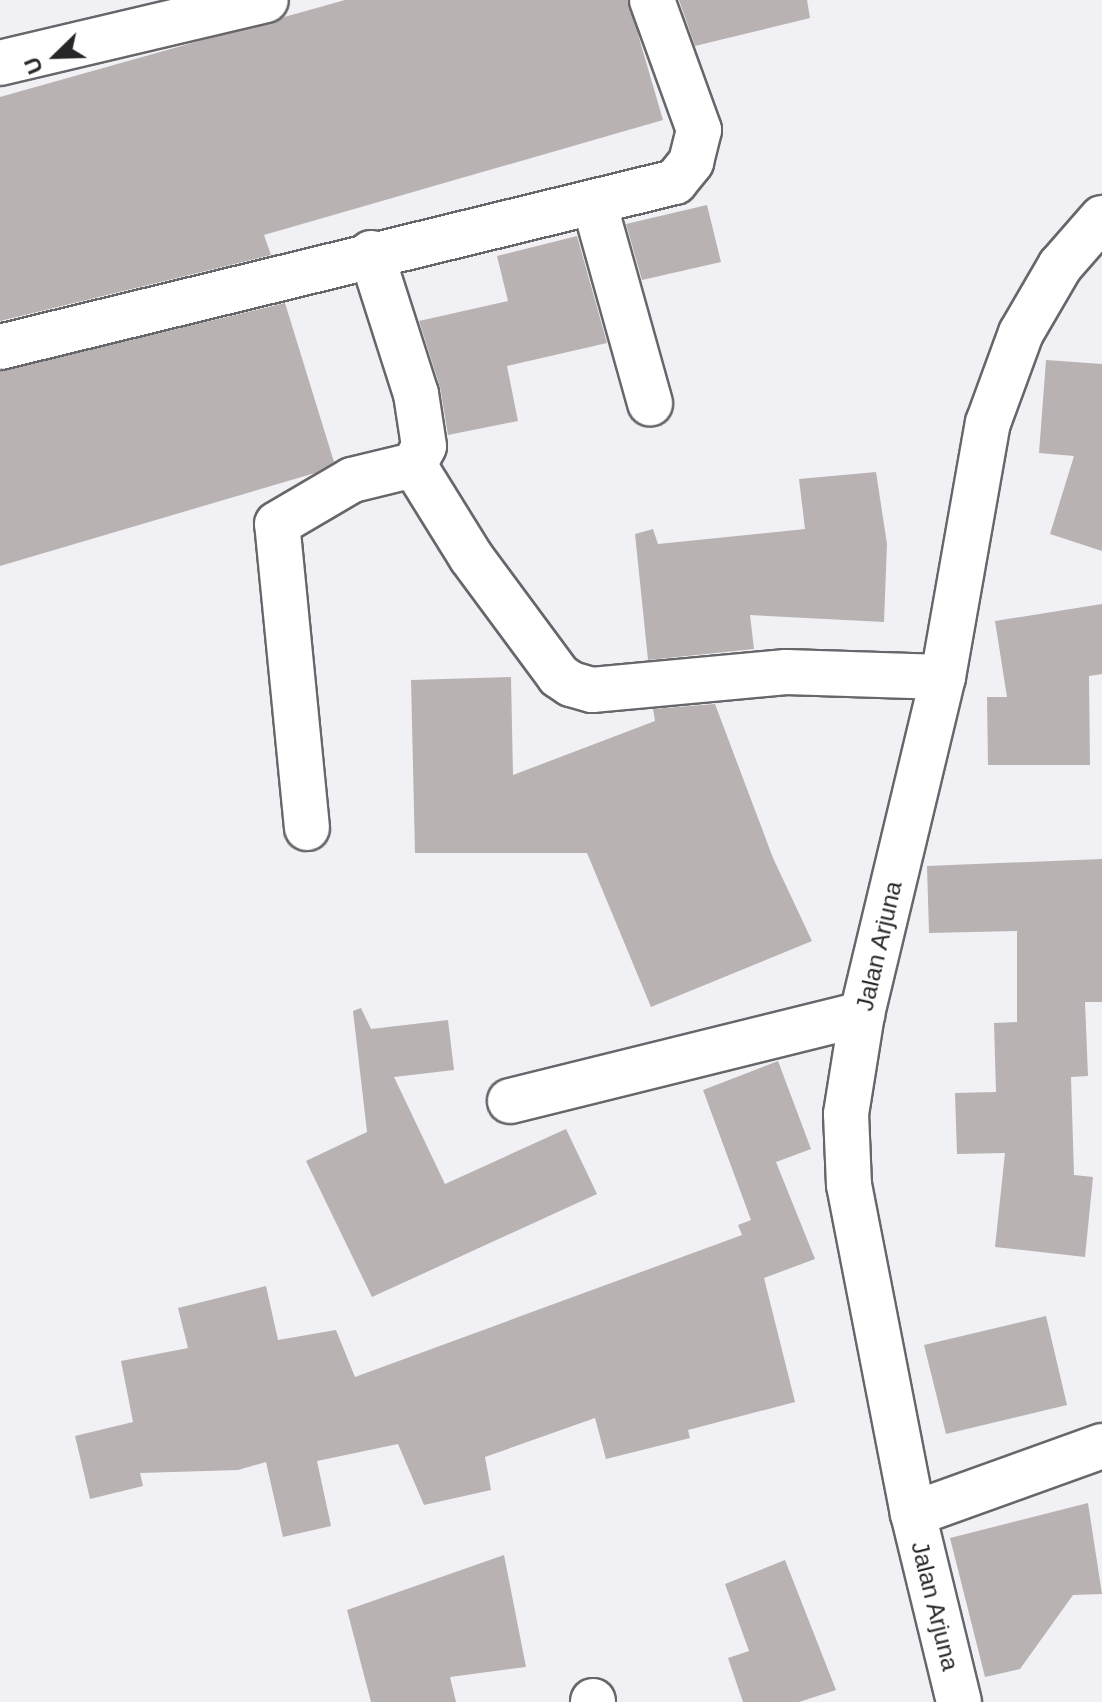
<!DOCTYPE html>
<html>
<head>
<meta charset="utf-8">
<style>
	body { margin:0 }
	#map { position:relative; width:1102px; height:1702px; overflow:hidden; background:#f1f0f4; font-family:Helvetica,sans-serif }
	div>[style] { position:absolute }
	.building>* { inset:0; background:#b8b3b2 }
	.roads { filter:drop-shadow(2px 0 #67666a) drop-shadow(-2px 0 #67666a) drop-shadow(0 2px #67666a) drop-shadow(0 -2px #67666a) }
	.minor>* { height:44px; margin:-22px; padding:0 22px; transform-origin:22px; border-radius:22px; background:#fff }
	.tertiary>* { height:44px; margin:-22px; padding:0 22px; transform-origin:22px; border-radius:22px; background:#fff }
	span { translate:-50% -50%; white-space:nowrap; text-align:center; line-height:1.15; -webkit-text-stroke:6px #fff; paint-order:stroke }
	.street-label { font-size:24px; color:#262527 }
	.north { position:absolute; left:16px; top:16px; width:80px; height:80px; -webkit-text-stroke:6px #fff; paint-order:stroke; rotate:247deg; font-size:22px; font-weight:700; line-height:32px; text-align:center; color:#262527 }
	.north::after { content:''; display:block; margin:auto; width:28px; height:36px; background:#262527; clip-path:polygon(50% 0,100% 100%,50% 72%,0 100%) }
</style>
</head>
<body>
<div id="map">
	<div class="building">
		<i style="clip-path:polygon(345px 0,628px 0,663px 120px,264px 235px,271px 255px,0 321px,0 97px)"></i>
		<i style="clip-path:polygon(679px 0,807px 0,810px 18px,695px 46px)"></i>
		<i style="clip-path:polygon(707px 205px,721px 262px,642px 280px,626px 224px)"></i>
		<i style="clip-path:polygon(577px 236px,607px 343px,507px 366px,518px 421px,448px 435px,440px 387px,419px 321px,508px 301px,497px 256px)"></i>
		<i style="clip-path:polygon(285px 303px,334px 462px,315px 473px,0 566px,0 371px)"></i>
		<i style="clip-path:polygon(1046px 360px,1102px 364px,1102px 551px,1050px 534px,1074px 456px,1039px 453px)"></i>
		<i style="clip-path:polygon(876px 472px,887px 544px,884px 622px,750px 615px,754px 649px,648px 660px,635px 534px,653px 529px,658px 544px,805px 529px,799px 479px)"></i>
		<i style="clip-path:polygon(1102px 604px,1102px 674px,1089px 676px,1090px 765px,988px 765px,987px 697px,1007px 697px,995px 621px)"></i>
		<i style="clip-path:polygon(511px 677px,513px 775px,655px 721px,653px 709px,715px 704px,773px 858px,812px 941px,651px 1007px,587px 853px,415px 853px,411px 680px)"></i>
		<i style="clip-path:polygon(1102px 859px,1102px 1002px,1085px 1002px,1088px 1076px,1071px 1077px,1074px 1175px,1093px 1177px,1085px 1257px,995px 1247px,1005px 1153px,957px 1154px,955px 1093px,996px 1092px,994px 1023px,1017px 1022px,1017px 931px,929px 933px,927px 866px)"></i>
		<i style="clip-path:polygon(361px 1008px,371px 1029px,448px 1020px,454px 1070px,394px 1077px,445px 1184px,566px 1129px,597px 1194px,372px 1297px,306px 1161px,367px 1132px,353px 1011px)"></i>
		<i style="clip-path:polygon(778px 1061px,811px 1149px,776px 1162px,815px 1259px,764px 1278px,795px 1402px,688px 1430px,690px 1438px,606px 1459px,595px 1418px,485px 1457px,491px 1490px,424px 1505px,398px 1444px,317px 1461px,331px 1526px,283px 1537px,266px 1462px,238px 1470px,140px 1473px,143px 1486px,90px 1499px,75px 1436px,133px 1422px,121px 1361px,188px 1348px,178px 1308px,266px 1286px,278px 1340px,336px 1330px,355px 1377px,742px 1235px,738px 1225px,751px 1220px,703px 1090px)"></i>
		<i style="clip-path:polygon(1046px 1316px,1067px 1405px,946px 1434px,924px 1345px)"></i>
		<i style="clip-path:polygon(1088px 1503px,1102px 1594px,1073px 1595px,1020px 1669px,985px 1677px,950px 1538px)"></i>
		<i style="clip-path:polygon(504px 1555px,526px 1667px,450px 1677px,456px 1702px,371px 1702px,347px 1610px)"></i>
		<i style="clip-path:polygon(785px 1560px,836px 1690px,799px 1702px,743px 1702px,728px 1658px,749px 1651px,725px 1584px)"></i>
	</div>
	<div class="roads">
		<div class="minor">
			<i style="left:0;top:63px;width:273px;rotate:-13.3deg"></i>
			<i style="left:595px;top:206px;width:205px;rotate:74.4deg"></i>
			<i style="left:0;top:347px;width:695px;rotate:-13.74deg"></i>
			<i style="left:675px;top:182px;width:26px;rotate:-51deg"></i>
			<i style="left:691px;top:162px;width:33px;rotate:-76deg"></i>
			<i style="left:699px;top:130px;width:138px;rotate:-109.9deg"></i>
			<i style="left:414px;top:465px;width:108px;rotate:58.2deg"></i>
			<i style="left:471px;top:557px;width:148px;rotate:53.5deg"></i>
			<i style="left:559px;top:676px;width:14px;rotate:34deg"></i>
			<i style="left:571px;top:684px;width:22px;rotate:16deg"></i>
			<i style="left:592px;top:690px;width:195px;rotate:-5.3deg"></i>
			<i style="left:786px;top:672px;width:157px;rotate:1.8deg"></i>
			<i style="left:307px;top:828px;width:305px;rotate:-95.6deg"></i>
			<i style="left:277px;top:524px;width:87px;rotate:-30.4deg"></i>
			<i style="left:352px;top:480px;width:64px;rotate:-13.6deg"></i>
			<i style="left:414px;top:465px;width:21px;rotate:-62deg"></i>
			<i style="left:424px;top:446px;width:53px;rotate:-98.7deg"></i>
			<i style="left:416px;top:394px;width:148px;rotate:-107.7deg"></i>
			<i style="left:510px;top:1101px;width:363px;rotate:-13.9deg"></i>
			<i style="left:913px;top:1514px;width:201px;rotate:-19.8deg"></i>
			<i style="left:593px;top:1701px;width:1px;rotate:90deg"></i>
		</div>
		<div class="tertiary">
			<i style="left:959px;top:1702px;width:194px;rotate:-103.7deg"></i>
			<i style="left:913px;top:1514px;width:335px;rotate:-101deg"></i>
			<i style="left:849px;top:1185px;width:71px;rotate:-92.4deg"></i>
			<i style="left:846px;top:1114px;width:101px;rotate:-80.9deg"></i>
			<i style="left:862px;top:1014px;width:347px;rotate:-76.5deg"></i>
			<i style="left:943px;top:677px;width:258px;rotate:-80deg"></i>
			<i style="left:988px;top:423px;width:96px;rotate:-69.9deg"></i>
			<i style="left:1021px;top:333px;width:78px;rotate:-59.8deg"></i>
			<i style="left:1060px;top:266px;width:64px;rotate:-48.8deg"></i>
		</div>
	</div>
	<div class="street-label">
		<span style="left:879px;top:946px;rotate:-77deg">Jalan Arjuna</span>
		<span style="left:935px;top:1606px;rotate:76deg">Jalan Arjuna</span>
	</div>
	<div class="north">U</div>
</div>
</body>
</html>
